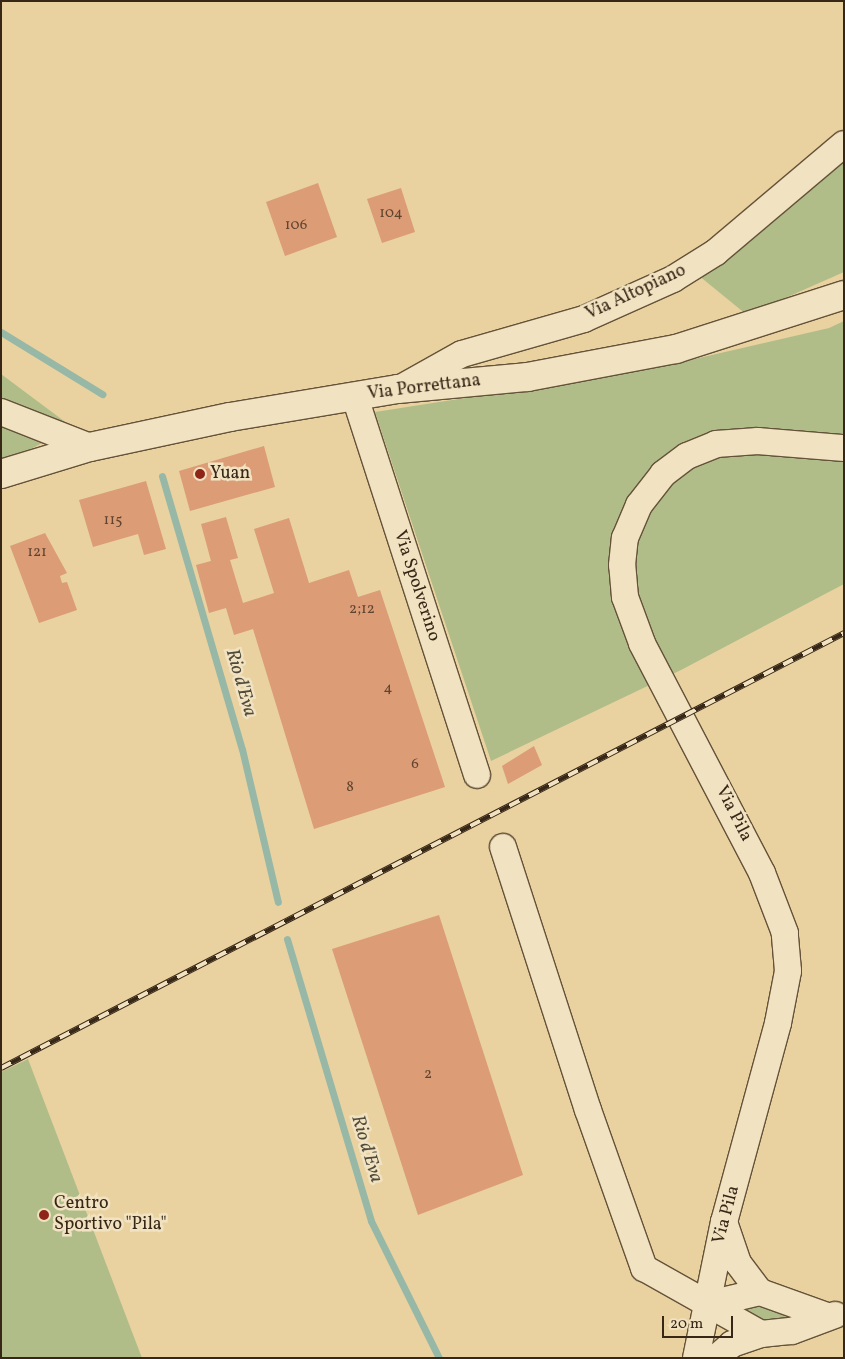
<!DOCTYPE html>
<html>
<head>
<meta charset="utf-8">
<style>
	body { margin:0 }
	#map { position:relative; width:845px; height:1359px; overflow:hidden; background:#e9d2a0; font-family:Vollkorn,serif }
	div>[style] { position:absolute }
	.green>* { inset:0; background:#b0bd89 }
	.stream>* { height:7px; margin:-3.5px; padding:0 3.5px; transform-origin:3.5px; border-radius:3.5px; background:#97b8a6 }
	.building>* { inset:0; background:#db9c76 }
	.roads { filter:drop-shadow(1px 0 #645239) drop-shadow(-1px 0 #645239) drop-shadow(0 1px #645239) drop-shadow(0 -1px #645239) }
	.minor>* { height:26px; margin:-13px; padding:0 13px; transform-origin:13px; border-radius:13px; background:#f1e2c1 }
	.secondary>* { height:28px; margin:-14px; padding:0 14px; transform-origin:14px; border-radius:14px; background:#f1e2c1 }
	.rail>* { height:5.5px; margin-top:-2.75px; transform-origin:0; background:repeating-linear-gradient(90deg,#f1e2c1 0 11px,#372717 0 22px); box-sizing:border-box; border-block:1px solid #372717 }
	.dots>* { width:14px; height:14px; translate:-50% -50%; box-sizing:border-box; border:2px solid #f1e2c1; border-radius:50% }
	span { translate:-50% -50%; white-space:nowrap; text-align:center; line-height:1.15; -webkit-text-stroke:5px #f1e2c1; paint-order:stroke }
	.number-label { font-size:15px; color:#60442f }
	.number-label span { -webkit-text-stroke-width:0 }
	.street-label { font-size:18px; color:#372717 }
	.poi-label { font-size:18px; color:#372717 }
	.left { translate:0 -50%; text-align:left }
	.water-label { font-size:19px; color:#4f4b3b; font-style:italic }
	.frame { position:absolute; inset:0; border:2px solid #372717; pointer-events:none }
	.scale { position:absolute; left:662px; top:1316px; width:71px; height:22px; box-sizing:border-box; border:2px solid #372717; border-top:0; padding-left:6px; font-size:15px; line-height:18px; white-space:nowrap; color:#372717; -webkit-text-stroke:4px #f1e2c1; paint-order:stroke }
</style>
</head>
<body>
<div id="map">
	<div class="green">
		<i style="clip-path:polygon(844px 147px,844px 272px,747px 315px,698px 275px)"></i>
		<i style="clip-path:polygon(844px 321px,844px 584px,681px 670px,491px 761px,375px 412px,651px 369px,829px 328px)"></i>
		<i style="clip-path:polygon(1px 374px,72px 427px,1px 465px)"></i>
		<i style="clip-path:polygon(28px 1059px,142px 1358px,1px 1358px,1px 1072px)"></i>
		<i style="clip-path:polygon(751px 1305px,771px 1309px,791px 1319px,783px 1324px,759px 1320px,742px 1307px)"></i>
	</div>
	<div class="stream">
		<i style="left:1px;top:332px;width:119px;rotate:31.5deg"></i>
		<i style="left:162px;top:476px;width:284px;rotate:73.7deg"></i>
		<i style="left:242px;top:749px;width:157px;rotate:76.8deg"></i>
		<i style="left:287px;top:939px;width:294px;rotate:73.4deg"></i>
		<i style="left:371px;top:1221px;width:153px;rotate:63.6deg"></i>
	</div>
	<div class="building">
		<i style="clip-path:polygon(318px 183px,337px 237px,285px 256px,266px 202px)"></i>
		<i style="clip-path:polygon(401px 188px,415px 232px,382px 243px,367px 199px)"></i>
		<i style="clip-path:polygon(264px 446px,275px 487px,190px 511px,179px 471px)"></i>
		<i style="clip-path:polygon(146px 481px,166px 549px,144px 555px,138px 534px,93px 547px,79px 500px)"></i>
		<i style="clip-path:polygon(226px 517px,238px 558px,230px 560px,243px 603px,274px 593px,254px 529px,289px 518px,309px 583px,349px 570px,358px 597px,380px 590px,445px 787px,314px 829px,253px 629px,234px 635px,226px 608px,209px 613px,196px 565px,211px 561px,201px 524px)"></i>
		<i style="clip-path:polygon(45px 533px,67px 573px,60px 576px,62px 583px,67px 582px,77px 610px,39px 623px,10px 546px)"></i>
		<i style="clip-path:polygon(534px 746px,542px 765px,508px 784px,502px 766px)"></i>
		<i style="clip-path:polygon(439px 915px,523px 1175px,418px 1215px,332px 949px)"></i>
	</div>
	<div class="roads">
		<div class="minor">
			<i style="left:399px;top:389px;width:72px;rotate:-29.1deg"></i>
			<i style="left:462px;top:354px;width:127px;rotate:-16deg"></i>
			<i style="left:584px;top:319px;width:98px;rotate:-24.2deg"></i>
			<i style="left:673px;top:279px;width:51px;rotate:-32.1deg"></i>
			<i style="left:716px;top:252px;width:167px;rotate:-40.2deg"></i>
			<i style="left:355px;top:397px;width:397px;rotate:72.1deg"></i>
			<i style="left:1px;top:412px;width:96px;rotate:21.5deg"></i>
			<i style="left:503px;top:847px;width:276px;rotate:72.1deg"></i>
			<i style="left:588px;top:1110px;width:168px;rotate:70.5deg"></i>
			<i style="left:644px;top:1268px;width:134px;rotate:29.4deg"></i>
			<i style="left:724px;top:1222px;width:43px;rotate:71.1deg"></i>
			<i style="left:738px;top:1263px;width:36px;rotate:53deg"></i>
			<i style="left:760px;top:1292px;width:71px;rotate:19.7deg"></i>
			<i style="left:705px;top:1305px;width:57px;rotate:-13.3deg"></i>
			<i style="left:696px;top:1358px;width:139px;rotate:-78.4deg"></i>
			<i style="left:724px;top:1222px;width:206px;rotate:-74.8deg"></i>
			<i style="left:778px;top:1023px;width:53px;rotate:-79.1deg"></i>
			<i style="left:788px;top:971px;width:38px;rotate:-95deg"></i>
			<i style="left:785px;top:933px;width:64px;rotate:-111deg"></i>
			<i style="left:762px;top:873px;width:259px;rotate:-117.6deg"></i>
			<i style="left:642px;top:643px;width:49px;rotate:-110.3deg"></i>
			<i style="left:625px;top:597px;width:32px;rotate:-95deg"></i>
			<i style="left:622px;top:565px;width:27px;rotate:-84deg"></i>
			<i style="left:625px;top:538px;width:36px;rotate:-67deg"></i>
			<i style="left:639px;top:505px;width:39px;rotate:-52deg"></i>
			<i style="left:663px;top:474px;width:30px;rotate:-37deg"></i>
			<i style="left:687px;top:456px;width:31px;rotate:-22deg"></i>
			<i style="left:716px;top:444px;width:42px;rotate:-4.1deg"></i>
			<i style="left:758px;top:441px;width:86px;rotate:4.7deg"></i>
			<i style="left:716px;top:1358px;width:21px;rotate:-41deg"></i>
			<i style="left:732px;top:1344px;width:31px;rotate:-19deg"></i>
			<i style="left:761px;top:1334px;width:31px;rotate:-6deg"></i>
			<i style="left:792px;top:1331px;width:46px;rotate:-20.4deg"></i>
		</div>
		<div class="secondary">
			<i style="left:1px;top:474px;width:93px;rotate:-16.9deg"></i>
			<i style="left:90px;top:447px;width:143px;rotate:-12.1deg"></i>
			<i style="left:230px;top:417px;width:170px;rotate:-9.5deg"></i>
			<i style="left:398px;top:389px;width:131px;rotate:-5.3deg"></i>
			<i style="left:528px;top:377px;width:151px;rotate:-10.7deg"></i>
			<i style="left:676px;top:349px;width:176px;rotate:-17.8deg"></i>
		</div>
	</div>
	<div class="rail">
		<i style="left:1px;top:1068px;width:949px;rotate:-27.29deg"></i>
	</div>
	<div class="dots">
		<i style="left:200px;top:474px;background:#8f2418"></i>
		<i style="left:44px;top:1215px;background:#8f2418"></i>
	</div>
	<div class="number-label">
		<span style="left:391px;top:214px">104</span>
		<span style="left:296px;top:226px">106</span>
		<span style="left:113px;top:521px">115</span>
		<span style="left:37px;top:553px">121</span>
		<span style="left:362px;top:610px">2;12</span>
		<span style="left:388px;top:689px">4</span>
		<span style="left:415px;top:765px">6</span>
		<span style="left:350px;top:788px">8</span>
		<span style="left:428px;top:1075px">2</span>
	</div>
	<div class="street-label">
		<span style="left:636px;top:293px;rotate:-25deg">Via Altopiano</span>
		<span style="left:424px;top:388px;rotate:-7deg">Via Porrettana</span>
		<span style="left:416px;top:586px;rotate:72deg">Via Spolverino</span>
		<span style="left:733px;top:814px;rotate:63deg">Via Pila</span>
		<span style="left:727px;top:1215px;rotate:-75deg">Via Pila</span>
	</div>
	<div class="poi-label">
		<span class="left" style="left:210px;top:474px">Yuan</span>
		<span class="left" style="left:54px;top:1215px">Centro<br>Sportivo "Pila"</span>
	</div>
	<div class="water-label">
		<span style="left:240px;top:683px;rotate:74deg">Rio d'Eva</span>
		<span style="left:366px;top:1149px;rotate:73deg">Rio d'Eva</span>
	</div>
	<div class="frame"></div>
	<div class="scale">20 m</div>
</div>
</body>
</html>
